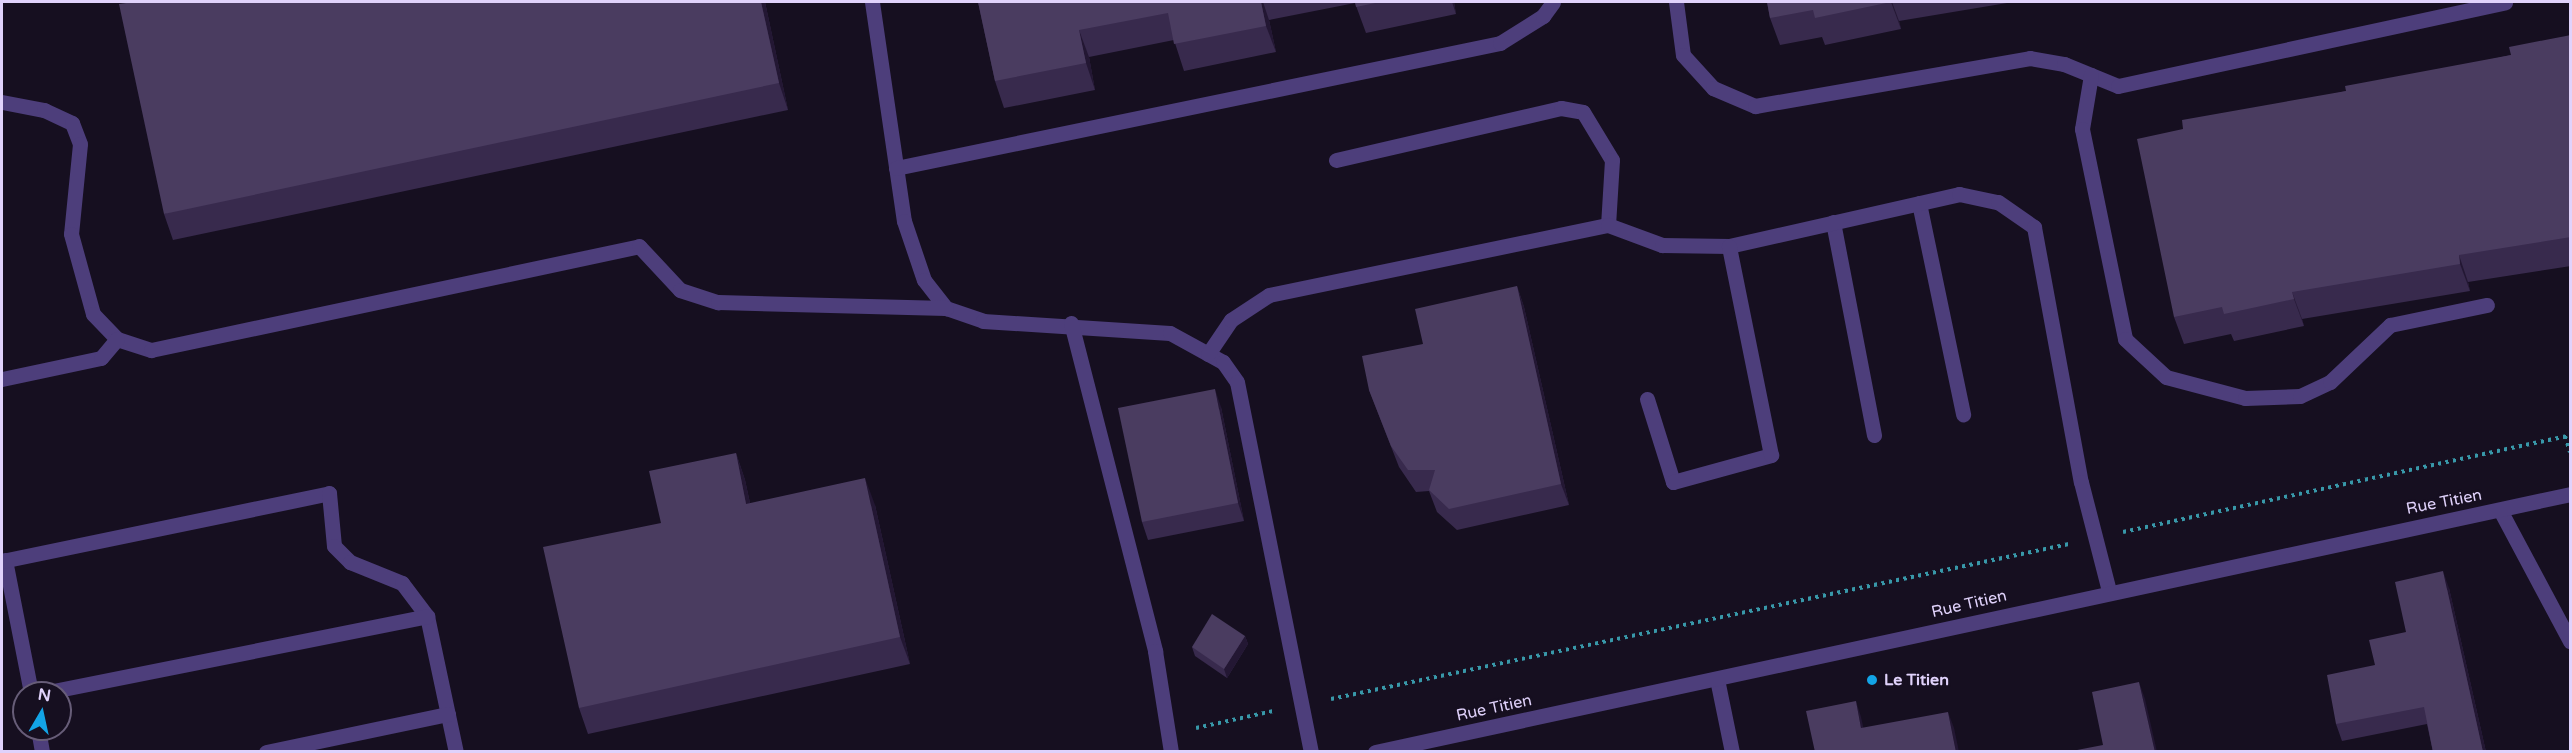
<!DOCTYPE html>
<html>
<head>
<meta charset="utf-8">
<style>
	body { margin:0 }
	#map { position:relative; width:2572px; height:753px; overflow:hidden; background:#160f20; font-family:"Varela Round",sans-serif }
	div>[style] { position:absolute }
	.path>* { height:4px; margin-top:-2px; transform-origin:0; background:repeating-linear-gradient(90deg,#3898a9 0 3px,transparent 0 7.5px) }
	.minor>* { height:15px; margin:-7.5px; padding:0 7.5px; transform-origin:7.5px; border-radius:7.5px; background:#4d3e7b }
	.wall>* { inset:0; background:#382a4d }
	.shaded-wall>* { inset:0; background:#231733 }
	.building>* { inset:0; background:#4a3c60 }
	.dots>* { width:16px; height:16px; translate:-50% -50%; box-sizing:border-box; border:3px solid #160f20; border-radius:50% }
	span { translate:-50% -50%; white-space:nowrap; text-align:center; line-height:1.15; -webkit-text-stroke:5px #160f20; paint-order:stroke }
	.street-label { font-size:16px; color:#e0d2fb }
	.poi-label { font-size:16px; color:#e0d2fb; font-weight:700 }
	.left { translate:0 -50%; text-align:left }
	.frame { position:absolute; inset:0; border:3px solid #e0d2fb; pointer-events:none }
	.north { position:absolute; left:12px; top:681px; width:60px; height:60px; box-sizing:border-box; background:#160f20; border:2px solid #675d78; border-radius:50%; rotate:9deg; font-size:16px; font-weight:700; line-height:24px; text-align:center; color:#e0d2fb }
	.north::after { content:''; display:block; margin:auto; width:21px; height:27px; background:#13a4e6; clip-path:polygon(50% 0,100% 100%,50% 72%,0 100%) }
</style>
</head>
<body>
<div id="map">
	<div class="path">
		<i style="left:2565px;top:436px;width:17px;rotate:73deg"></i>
		<i style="left:2123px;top:532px;width:457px;rotate:-12.2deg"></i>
		<i style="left:1331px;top:699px;width:754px;rotate:-11.86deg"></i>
		<i style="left:1196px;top:728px;width:79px;rotate:-12.4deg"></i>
	</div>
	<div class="minor">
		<i style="left:872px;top:2px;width:221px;rotate:81.7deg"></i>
		<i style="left:904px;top:221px;width:62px;rotate:71.3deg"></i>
		<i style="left:924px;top:280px;width:36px;rotate:52deg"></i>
		<i style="left:946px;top:308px;width:39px;rotate:19deg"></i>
		<i style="left:983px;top:321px;width:187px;rotate:3.7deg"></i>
		<i style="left:1170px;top:333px;width:60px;rotate:28.7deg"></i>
		<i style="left:1223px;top:362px;width:24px;rotate:55deg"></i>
		<i style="left:1237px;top:382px;width:377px;rotate:78.7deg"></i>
		<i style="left:1676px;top:2px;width:53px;rotate:82.5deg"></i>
		<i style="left:1683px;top:55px;width:45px;rotate:47.7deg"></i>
		<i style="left:1713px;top:88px;width:46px;rotate:23.2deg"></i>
		<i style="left:1755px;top:106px;width:279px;rotate:-9.9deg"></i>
		<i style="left:2030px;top:58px;width:35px;rotate:10deg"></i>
		<i style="left:2064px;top:64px;width:58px;rotate:22.2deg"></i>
		<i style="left:2118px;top:86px;width:396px;rotate:-12.2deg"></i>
		<i style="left:2091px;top:75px;width:55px;rotate:99.5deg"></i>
		<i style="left:2082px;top:129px;width:214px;rotate:78.4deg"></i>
		<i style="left:2125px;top:339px;width:56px;rotate:42.8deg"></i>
		<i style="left:2166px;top:377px;width:82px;rotate:14.9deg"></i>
		<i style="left:2245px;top:398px;width:55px;rotate:-2.1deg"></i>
		<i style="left:2300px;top:396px;width:33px;rotate:-25deg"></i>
		<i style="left:2330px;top:382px;width:83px;rotate:-43.5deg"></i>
		<i style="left:2390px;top:325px;width:99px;rotate:-11.7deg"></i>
		<i style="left:2px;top:102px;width:43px;rotate:10.8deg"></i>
		<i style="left:44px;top:110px;width:31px;rotate:25deg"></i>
		<i style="left:72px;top:123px;width:22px;rotate:69deg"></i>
		<i style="left:80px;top:144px;width:90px;rotate:95.7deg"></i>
		<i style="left:71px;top:234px;width:83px;rotate:74.6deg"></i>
		<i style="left:93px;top:314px;width:35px;rotate:46deg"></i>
		<i style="left:117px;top:339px;width:36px;rotate:18deg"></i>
		<i style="left:151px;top:350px;width:499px;rotate:-12deg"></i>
		<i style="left:639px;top:246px;width:60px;rotate:47deg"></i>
		<i style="left:680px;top:290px;width:40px;rotate:18deg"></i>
		<i style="left:718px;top:302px;width:228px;rotate:1.5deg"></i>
		<i style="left:1336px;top:160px;width:231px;rotate:-13deg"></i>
		<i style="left:1561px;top:108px;width:22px;rotate:10deg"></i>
		<i style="left:1583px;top:112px;width:56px;rotate:58.9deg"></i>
		<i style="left:1612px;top:160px;width:65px;rotate:93.5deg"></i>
		<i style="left:896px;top:168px;width:617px;rotate:-11.69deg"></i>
		<i style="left:1500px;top:43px;width:51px;rotate:-32.1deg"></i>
		<i style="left:1543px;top:16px;width:17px;rotate:-54deg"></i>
		<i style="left:1919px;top:203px;width:216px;rotate:78.2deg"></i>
		<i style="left:1833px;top:222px;width:217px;rotate:79.1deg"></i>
		<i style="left:1071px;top:323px;width:339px;rotate:75.6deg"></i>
		<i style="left:1155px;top:651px;width:102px;rotate:81deg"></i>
		<i style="left:1208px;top:354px;width:41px;rotate:-55.9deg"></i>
		<i style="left:1231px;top:320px;width:45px;rotate:-33.3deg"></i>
		<i style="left:1269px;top:295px;width:346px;rotate:-11.7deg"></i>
		<i style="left:1608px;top:225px;width:58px;rotate:20.3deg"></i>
		<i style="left:1662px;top:245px;width:67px;rotate:0.9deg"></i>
		<i style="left:1729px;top:246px;width:236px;rotate:-12.7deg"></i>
		<i style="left:1959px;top:194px;width:40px;rotate:12deg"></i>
		<i style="left:1998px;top:202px;width:44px;rotate:34.8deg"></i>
		<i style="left:2034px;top:227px;width:259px;rotate:79.6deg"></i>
		<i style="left:2081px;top:482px;width:113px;rotate:75.6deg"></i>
		<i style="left:2px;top:379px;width:101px;rotate:-12deg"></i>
		<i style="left:101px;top:358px;width:25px;rotate:-50deg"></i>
		<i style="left:1647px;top:399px;width:87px;rotate:72.6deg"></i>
		<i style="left:1673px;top:482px;width:102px;rotate:-15.4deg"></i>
		<i style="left:1771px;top:455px;width:213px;rotate:-101.4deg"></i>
		<i style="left:2500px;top:510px;width:149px;rotate:61.9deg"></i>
		<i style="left:5px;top:560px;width:136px;rotate:78.9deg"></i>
		<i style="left:2px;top:561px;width:334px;rotate:-11.7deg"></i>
		<i style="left:329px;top:493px;width:53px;rotate:84.6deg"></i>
		<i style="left:334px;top:546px;width:23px;rotate:45deg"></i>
		<i style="left:350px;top:562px;width:56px;rotate:22deg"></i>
		<i style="left:402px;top:583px;width:41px;rotate:52.9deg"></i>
		<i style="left:427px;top:616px;width:139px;rotate:78deg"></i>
		<i style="left:1717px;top:679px;width:75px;rotate:78.4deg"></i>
		<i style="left:43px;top:693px;width:392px;rotate:-11.3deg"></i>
		<i style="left:38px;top:729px;width:23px;rotate:80deg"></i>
		<i style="left:266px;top:752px;width:186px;rotate:-11.8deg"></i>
		<i style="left:1375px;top:752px;width:1223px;rotate:-12.18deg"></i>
	</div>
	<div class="wall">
		<i style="clip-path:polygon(765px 2px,788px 110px,173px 240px,164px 214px)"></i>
		<i style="clip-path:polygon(978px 2px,1454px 2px,1456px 14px,1366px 33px,1355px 3px,1269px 20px,1276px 52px,1184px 71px,1174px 40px,1089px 57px,1095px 90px,1004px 108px,995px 81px)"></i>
		<i style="clip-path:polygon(1767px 2px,2013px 2px,1899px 21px,1901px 29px,1825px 45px,1822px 37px,1780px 45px,1770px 18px)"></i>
		<i style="clip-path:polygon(2571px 35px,2571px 266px,2468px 282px,2470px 291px,2302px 319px,2304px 326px,2234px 341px,2231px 334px,2184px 344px,2174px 317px,2183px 129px,2346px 91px,2511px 55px)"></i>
		<i style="clip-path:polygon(1517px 286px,1524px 307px,1569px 505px,1457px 530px,1437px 512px,1429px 491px,1416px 492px,1399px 467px,1369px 390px,1423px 344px)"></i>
		<i style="clip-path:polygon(1221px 407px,1244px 521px,1148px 540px,1142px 522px)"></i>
		<i style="clip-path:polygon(736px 453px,745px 480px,750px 503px,875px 505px,910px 664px,588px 734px,579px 708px)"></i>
		<i style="clip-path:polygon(2449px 588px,2486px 752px,2433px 752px,2427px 724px,2342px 741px,2336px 724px,2375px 665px)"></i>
		<i style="clip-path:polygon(1245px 636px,1248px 644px,1227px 678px,1195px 656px,1192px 647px)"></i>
	</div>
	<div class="shaded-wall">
		<i style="clip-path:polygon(761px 2px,765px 2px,788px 110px,779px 83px)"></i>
		<i style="clip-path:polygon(1261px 2px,1263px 2px,1269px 20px,1276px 52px,1266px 26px)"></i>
		<i style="clip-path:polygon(1452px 2px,1454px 2px,1456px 14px)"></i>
		<i style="clip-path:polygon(1891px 2px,1892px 2px,1899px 21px,1901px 29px)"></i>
		<i style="clip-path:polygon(1079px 30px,1089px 57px,1095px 90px,1086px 63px)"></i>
		<i style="clip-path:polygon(2459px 255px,2468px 282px,2470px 291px,2460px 264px)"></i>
		<i style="clip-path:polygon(1517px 286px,1524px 307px,1569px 505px,1561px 484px)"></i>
		<i style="clip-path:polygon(2292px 292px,2302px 319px,2304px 326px,2294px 299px)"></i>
		<i style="clip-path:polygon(1215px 389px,1221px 407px,1244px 521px,1238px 503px)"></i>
		<i style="clip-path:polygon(736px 453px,745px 480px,756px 531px,746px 504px)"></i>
		<i style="clip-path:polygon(865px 478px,875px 505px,910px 664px,900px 637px)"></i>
		<i style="clip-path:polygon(2443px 571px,2449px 588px,2486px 752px,2483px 752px)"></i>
		<i style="clip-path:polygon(1245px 636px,1248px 644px,1227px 678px,1224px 669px)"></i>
		<i style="clip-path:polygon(2139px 682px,2145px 699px,2157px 752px,2155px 752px)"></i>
		<i style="clip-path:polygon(1856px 701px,1861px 717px,1867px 744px,1861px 728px)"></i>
		<i style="clip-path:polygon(1948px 712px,1954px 728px,1959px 752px,1956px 752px)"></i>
	</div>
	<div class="building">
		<i style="clip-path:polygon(133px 2px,761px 2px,779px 83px,164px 214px,119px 4px)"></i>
		<i style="clip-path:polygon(978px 2px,1261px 2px,1266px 26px,1174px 44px,1168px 13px,1079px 30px,1086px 63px,995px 81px)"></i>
		<i style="clip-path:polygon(1355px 2px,1380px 2px,1356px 7px)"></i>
		<i style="clip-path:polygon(1767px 2px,1891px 2px,1815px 18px,1813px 10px,1770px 18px)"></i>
		<i style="clip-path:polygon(2571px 35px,2571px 237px,2459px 255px,2460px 264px,2292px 292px,2294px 299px,2224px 314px,2222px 307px,2174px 317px,2137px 139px,2183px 129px,2182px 120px,2346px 91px,2345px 86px,2511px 55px,2509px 47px)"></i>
		<i style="clip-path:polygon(1517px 286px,1561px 484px,1449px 509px,1429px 490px,1435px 470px,1408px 470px,1391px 446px,1369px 390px,1362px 356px,1423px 344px,1415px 309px)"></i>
		<i style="clip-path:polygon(1215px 389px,1238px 503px,1142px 522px,1118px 408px)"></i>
		<i style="clip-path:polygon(736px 453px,746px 504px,865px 478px,900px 637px,579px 708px,543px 547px,661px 523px,649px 471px)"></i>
		<i style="clip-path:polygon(2443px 571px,2483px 752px,2433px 752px,2424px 707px,2336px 724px,2327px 675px,2375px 665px,2369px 640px,2406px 632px,2395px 582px)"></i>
		<i style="clip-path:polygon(1212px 614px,1245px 636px,1224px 669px,1192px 647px)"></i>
		<i style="clip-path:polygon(2139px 682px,2155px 752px,2077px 752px,2077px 750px,2103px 745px,2092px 692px)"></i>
		<i style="clip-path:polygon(1856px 701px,1861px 728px,1948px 712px,1956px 752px,1815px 752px,1806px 711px)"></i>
	</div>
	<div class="dots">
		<i style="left:1872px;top:680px;background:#13a4e6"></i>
	</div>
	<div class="street-label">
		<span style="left:2444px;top:502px;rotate:-11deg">Rue Titien</span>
		<span style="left:1969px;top:604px;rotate:-13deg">Rue Titien</span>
		<span style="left:1494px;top:708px;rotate:-12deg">Rue Titien</span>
	</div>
	<div class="poi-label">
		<span class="left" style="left:1884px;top:680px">Le Titien</span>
	</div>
	<div class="frame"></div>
	<div class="north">N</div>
</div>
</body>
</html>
